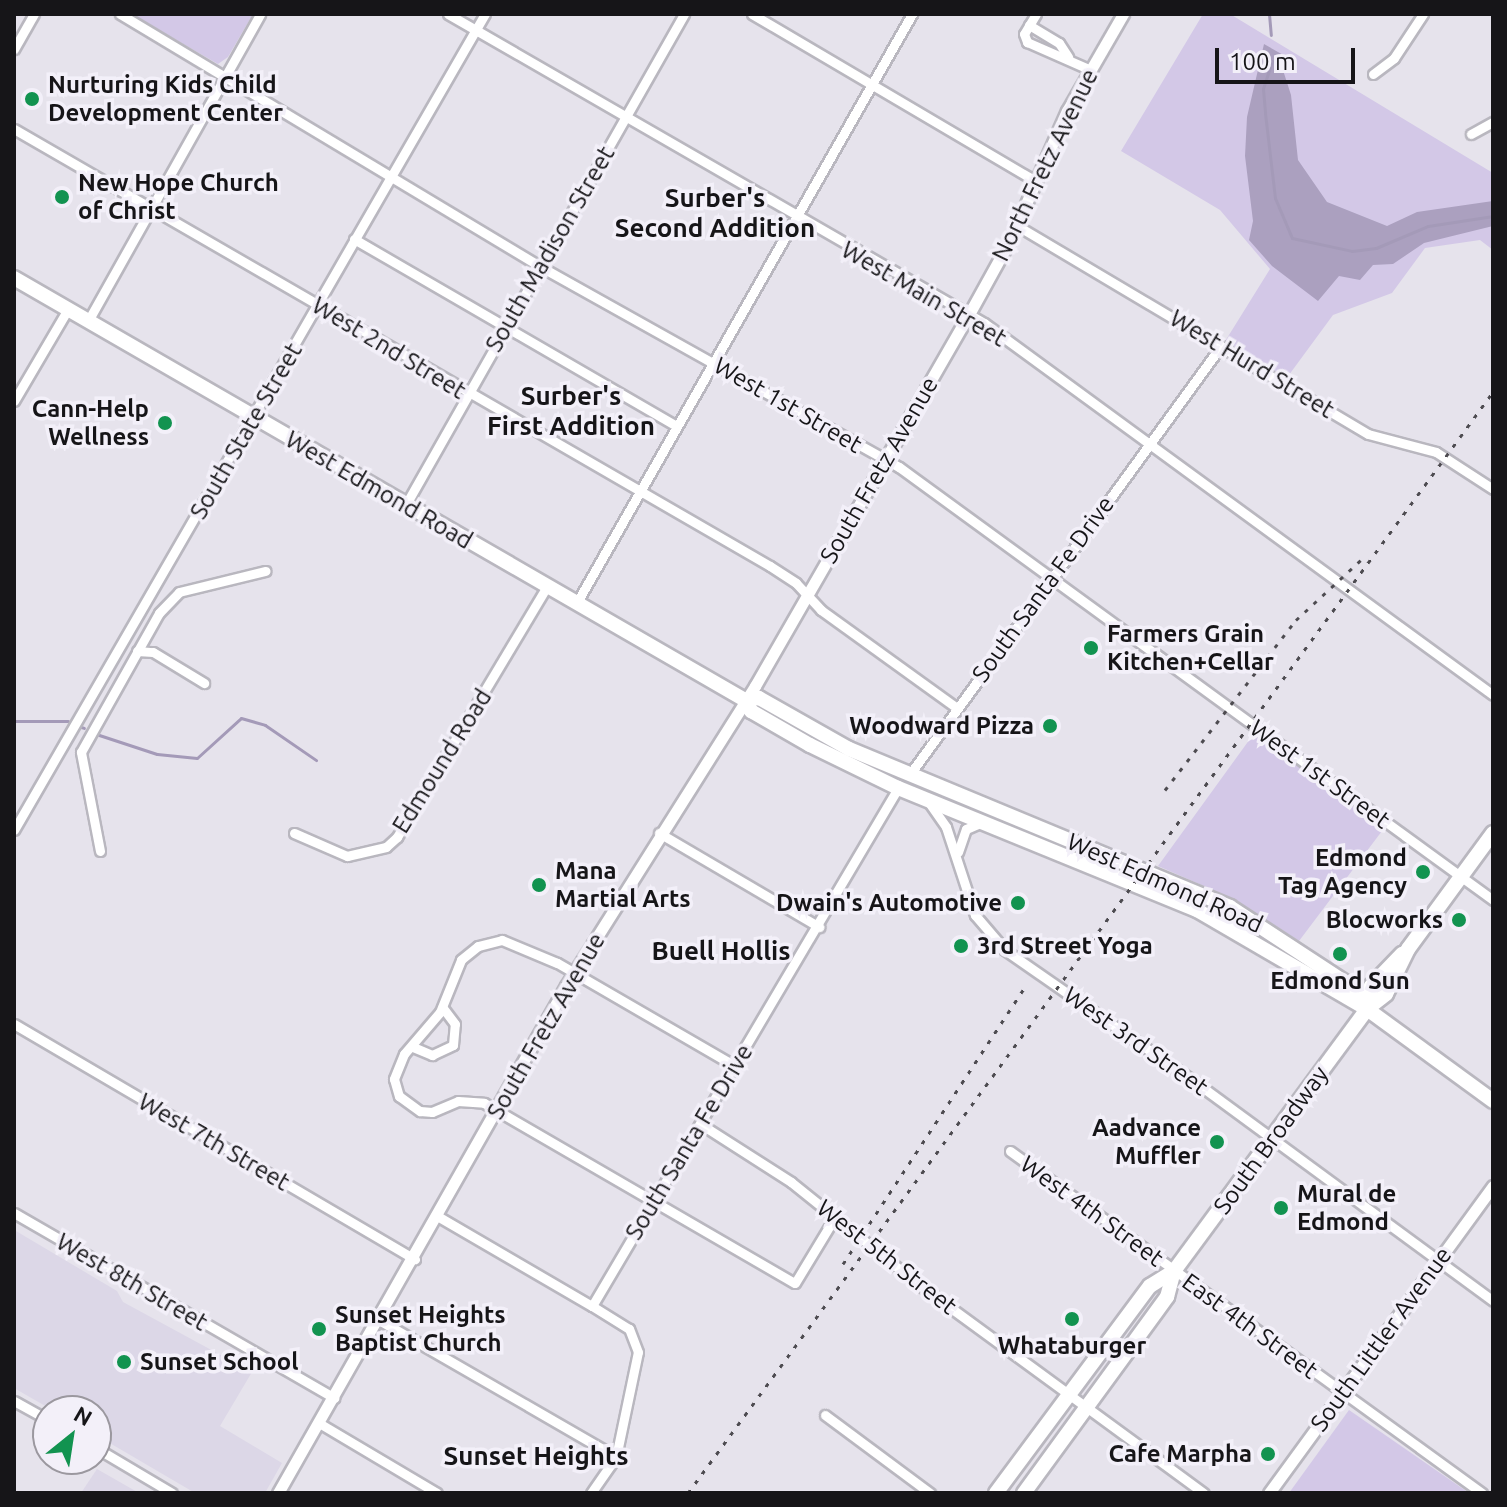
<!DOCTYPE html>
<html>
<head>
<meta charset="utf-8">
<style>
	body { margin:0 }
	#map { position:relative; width:1507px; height:1507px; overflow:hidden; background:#e6e3ec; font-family:Ubuntu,sans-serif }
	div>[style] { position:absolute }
	.built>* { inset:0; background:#dcd7e7 }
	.green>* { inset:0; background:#d3c8e7 }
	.forest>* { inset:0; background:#aba0bf }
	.stream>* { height:3px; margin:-1.5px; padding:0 1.5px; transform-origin:1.5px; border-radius:1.5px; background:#a49ab8 }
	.roads { filter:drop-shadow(2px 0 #b9b7bf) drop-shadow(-2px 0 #b9b7bf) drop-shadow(0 2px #b9b7bf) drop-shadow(0 -2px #b9b7bf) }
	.minor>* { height:9px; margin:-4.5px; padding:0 4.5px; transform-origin:4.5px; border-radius:4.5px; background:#fff }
	.tertiary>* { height:11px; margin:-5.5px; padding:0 5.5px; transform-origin:5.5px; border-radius:5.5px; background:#fff }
	.secondary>* { height:14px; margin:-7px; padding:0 7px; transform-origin:7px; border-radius:7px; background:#fff }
	.primary>* { height:14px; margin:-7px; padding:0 7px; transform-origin:7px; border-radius:7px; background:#fff }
	.rail>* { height:3px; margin-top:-1.5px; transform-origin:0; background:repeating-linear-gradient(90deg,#4d4b50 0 4px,transparent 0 12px) }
	.dots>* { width:22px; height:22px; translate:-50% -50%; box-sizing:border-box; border:4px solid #f3f0f9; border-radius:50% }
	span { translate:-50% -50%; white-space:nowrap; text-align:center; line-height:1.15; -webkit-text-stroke:7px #f3f0f9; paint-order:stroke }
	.poi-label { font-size:24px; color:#161518; font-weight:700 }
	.left { translate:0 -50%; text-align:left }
	.right { translate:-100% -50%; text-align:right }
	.street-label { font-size:24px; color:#161518 }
	.neighbourhood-label { font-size:26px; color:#161518; font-weight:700 }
	.frame { position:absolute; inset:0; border:16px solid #161518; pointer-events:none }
	.north { position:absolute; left:32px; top:1395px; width:80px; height:80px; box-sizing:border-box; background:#f3f0f9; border:2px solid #9b989f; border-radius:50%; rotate:30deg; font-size:22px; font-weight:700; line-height:32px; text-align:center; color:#161518 }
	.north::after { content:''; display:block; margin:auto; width:28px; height:36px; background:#129350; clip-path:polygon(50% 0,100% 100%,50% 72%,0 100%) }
	.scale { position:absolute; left:1215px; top:48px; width:140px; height:36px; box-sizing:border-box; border:4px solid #161518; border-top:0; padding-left:10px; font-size:24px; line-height:28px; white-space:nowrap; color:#161518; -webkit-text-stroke:6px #f3f0f9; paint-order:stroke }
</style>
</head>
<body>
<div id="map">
	<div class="built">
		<i style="clip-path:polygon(16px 1231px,117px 1291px,123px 1302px,252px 1372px,220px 1426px,282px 1463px,265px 1493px,195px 1493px,96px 1435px,96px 1411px,54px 1411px,14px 1388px)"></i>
		<i style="clip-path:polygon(97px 1469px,139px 1493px,81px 1493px)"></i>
	</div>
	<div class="green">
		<i style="clip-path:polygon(131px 14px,253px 14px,228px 57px,218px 64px)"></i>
		<i style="clip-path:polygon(1203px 14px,1230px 14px,1493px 173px,1493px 250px,1480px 240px,1425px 248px,1392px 293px,1333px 315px,1286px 379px,1224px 343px,1270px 269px,1220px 210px,1121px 151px)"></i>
		<i style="clip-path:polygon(1255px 732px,1385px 827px,1299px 941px,1236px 900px,1158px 866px)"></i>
		<i style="clip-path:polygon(1349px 1410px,1469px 1493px,1289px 1493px)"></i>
	</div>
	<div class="forest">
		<i style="clip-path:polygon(1264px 44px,1285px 56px,1282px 67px,1291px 95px,1298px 160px,1327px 202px,1387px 226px,1417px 212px,1493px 201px,1493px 226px,1424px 243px,1393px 264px,1373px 265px,1360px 280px,1339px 276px,1318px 301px,1272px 266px,1249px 240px,1253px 221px,1245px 156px,1247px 117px)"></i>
	</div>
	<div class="stream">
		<i style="left:1269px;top:14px;width:21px;rotate:85deg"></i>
		<i style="left:1272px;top:61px;width:29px;rotate:108deg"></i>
		<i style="left:1263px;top:89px;width:24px;rotate:85deg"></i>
		<i style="left:1265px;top:113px;width:86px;rotate:83.3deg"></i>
		<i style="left:1275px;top:198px;width:43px;rotate:67deg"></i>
		<i style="left:1292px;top:238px;width:61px;rotate:12.2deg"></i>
		<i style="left:1352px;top:251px;width:24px;rotate:-7deg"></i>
		<i style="left:1376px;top:248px;width:56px;rotate:-22.9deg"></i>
		<i style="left:1428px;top:226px;width:66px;rotate:-8.7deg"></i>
		<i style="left:14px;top:721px;width:54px"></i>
		<i style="left:81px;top:727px;width:3px;rotate:18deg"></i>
		<i style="left:96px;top:734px;width:64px;rotate:18.2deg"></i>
		<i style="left:157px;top:754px;width:40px;rotate:5.7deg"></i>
		<i style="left:197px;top:758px;width:59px;rotate:-42.3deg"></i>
		<i style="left:241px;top:718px;width:25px;rotate:16deg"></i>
		<i style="left:265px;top:725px;width:62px;rotate:34.5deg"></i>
	</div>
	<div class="roads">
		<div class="minor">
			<i style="left:120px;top:14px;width:491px;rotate:31deg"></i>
			<i style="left:541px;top:267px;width:410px;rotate:29.2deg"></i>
			<i style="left:899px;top:467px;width:735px;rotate:36.09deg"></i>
			<i style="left:448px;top:14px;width:619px;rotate:29.96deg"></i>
			<i style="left:984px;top:323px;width:630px;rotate:36.16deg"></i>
			<i style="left:752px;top:14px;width:327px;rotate:30.5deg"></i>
			<i style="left:1036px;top:14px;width:23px;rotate:121deg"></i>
			<i style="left:1024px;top:34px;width:9px;rotate:69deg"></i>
			<i style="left:1027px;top:42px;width:70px;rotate:23.6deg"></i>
			<i style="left:1029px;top:25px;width:35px;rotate:31deg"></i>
			<i style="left:1059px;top:43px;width:17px;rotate:57deg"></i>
			<i style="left:14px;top:49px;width:40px;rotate:-60.3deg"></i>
			<i style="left:1373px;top:74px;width:26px;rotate:-37deg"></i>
			<i style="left:1394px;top:58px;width:53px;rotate:-56.6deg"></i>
			<i style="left:14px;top:129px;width:873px;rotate:30.03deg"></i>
			<i style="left:770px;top:566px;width:31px;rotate:33deg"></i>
			<i style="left:796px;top:583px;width:37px;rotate:47deg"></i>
			<i style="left:821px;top:610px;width:168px;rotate:35.8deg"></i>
			<i style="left:1471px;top:134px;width:25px;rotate:-29deg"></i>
			<i style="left:1016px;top:225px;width:409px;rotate:30.7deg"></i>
			<i style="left:1368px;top:434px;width:70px;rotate:14.8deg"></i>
			<i style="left:1436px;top:452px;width:68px;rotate:33deg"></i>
			<i style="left:354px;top:239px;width:371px;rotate:30.1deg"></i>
			<i style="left:88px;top:321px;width:352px;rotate:-60.7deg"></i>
			<i style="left:14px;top:401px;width:107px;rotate:-59.6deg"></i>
			<i style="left:405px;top:506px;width:566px;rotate:-60.44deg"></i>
			<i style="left:576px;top:604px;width:679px;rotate:-60.34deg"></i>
			<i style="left:137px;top:651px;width:16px;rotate:4deg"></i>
			<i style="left:153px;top:652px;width:60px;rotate:31.3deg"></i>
			<i style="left:910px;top:774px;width:529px;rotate:-54deg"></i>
			<i style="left:930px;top:804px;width:28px;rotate:55deg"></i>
			<i style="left:946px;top:827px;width:93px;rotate:71.8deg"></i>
			<i style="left:975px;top:915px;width:46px;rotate:49.4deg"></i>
			<i style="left:1005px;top:950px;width:240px;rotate:34.8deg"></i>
			<i style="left:1202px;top:1087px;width:361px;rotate:36.3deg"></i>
			<i style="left:14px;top:830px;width:942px;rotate:-60.01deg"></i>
			<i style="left:294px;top:833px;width:58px;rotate:23.5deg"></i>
			<i style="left:347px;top:856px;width:40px;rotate:-13deg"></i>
			<i style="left:386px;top:847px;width:15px;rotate:-42deg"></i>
			<i style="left:397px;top:837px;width:290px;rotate:-59.1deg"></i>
			<i style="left:659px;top:833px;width:186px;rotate:30.4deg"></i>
			<i style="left:100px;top:851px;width:101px;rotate:-100.9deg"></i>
			<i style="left:81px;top:752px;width:159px;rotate:-60.7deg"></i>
			<i style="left:159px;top:613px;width:29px;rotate:-46deg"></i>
			<i style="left:179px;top:592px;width:89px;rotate:-13.7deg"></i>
			<i style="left:958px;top:852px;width:24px;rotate:-71deg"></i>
			<i style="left:966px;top:829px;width:15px;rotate:-23deg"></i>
			<i style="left:14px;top:1024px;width:465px;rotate:30.4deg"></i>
			<i style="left:413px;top:1047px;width:21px;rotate:23deg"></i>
			<i style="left:432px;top:1055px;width:23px;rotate:-25deg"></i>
			<i style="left:453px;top:1045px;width:21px;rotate:-85deg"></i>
			<i style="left:455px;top:1024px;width:21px;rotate:-127deg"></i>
			<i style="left:735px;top:1066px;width:206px;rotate:-149.9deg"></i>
			<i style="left:557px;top:963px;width:60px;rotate:-157.3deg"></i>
			<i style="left:502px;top:940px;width:25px;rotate:166deg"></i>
			<i style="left:478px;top:946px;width:22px;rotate:141deg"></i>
			<i style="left:461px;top:960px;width:56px;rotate:112deg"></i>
			<i style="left:440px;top:1012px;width:55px;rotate:130.6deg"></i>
			<i style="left:404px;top:1054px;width:27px;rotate:112deg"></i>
			<i style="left:394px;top:1079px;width:18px;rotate:74deg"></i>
			<i style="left:399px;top:1096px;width:26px;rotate:36deg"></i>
			<i style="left:420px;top:1111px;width:12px;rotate:5deg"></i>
			<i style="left:432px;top:1112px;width:28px;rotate:-23deg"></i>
			<i style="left:458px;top:1101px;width:26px;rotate:4deg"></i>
			<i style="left:484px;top:1103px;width:359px;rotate:30.1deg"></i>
			<i style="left:795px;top:1283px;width:77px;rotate:-58.8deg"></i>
			<i style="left:702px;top:1125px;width:106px;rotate:32.6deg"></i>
			<i style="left:791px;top:1182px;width:158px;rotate:38.8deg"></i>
			<i style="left:914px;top:1281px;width:359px;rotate:36.2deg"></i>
			<i style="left:1010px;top:1151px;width:583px;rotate:35.93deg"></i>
			<i style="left:14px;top:1213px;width:370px;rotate:30deg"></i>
			<i style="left:439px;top:1217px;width:177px;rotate:30.2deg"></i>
			<i style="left:379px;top:1320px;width:274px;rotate:30deg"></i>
			<i style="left:14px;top:1401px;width:39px;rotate:29deg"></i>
			<i style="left:825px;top:1415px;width:131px;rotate:36.6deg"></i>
			<i style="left:319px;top:1423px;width:137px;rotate:30.7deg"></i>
			<i style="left:96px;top:1448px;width:88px;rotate:30.6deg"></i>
			<i style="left:591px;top:1493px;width:44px;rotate:-55.2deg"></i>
			<i style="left:616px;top:1457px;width:107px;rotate:-78.2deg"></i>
			<i style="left:638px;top:1352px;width:25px;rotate:-111deg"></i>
			<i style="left:629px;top:1329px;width:44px;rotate:-148.1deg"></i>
			<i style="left:592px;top:1306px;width:602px;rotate:-59.43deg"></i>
		</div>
		<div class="tertiary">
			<i style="left:278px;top:1493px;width:583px;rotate:-60.4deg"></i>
			<i style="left:566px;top:986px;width:355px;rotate:-57.8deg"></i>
			<i style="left:755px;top:686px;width:427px;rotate:-60.1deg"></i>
			<i style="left:968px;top:316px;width:87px;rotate:-61.1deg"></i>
			<i style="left:1010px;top:240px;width:141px;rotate:-66.2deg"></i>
			<i style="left:1067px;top:111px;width:112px;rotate:-60deg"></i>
			<i style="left:1269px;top:1493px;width:380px;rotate:-53.9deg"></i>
		</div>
		<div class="secondary">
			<i style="left:14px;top:278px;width:844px;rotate:30deg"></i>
			<i style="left:745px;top:700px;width:13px;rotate:61deg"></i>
			<i style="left:751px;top:711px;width:68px;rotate:30deg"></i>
			<i style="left:810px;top:745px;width:98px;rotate:26deg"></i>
			<i style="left:898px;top:788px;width:323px;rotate:22.2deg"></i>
			<i style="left:1197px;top:910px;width:197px;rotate:30.2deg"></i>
			<i style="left:745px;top:700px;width:14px;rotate:-8deg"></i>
			<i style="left:759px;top:698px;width:103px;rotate:29.5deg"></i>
			<i style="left:849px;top:749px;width:412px;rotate:22.5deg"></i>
			<i style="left:1230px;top:907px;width:148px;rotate:33.2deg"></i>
			<i style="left:1354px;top:988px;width:25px;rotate:58deg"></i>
			<i style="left:1367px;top:1009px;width:24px;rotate:-38deg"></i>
			<i style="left:1386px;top:994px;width:50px;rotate:-63.9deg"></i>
			<i style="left:1408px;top:949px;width:144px;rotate:-53.8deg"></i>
			<i style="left:1367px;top:1009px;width:23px;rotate:-80deg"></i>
			<i style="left:1371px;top:986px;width:45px;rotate:-45.9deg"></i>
		</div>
		<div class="primary">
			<i style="left:996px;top:1493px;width:258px;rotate:-53.4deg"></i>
			<i style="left:1150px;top:1286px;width:28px;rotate:-32deg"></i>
			<i style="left:1024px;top:1493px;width:243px;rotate:-53.9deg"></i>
			<i style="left:1167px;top:1297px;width:27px;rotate:-75deg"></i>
			<i style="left:1174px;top:1271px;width:325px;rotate:-53.6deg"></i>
			<i style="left:1367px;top:1009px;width:156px;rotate:36.1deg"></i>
		</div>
	</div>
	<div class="rail">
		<i style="left:1165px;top:790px;width:215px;rotate:-52.4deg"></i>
		<i style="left:1296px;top:620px;width:93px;rotate:-42.8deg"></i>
		<i style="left:843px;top:1264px;width:331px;rotate:-56.7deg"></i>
		<i style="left:688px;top:1493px;width:1364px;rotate:-53.83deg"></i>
	</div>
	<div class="dots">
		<i style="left:32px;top:99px;background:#129350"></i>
		<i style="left:62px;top:197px;background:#129350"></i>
		<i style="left:165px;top:423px;background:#129350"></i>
		<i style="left:1091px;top:648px;background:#129350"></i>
		<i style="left:1050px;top:726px;background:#129350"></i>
		<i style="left:1423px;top:872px;background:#129350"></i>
		<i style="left:539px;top:885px;background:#129350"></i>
		<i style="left:1018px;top:903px;background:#129350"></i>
		<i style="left:1459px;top:920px;background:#129350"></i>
		<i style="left:961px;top:946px;background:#129350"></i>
		<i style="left:1340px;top:954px;background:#129350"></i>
		<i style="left:1217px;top:1142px;background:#129350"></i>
		<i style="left:1281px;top:1208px;background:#129350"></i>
		<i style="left:1072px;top:1319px;background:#129350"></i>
		<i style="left:319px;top:1329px;background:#129350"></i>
		<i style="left:124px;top:1362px;background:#129350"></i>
		<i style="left:1268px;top:1454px;background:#129350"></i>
	</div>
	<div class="poi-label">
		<span class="left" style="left:48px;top:99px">Nurturing Kids Child<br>Development Center</span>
		<span class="left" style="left:78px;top:197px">New Hope Church<br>of Christ</span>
		<span class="right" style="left:149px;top:423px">Cann-Help<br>Wellness</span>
		<span class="left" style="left:1107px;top:648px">Farmers Grain<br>Kitchen+Cellar</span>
		<span class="right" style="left:1034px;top:726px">Woodward Pizza</span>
		<span class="right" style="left:1407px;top:872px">Edmond<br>Tag Agency</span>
		<span class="left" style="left:555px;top:885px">Mana<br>Martial Arts</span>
		<span class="right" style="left:1002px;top:903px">Dwain's Automotive</span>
		<span class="right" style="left:1443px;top:920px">Blocworks</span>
		<span class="left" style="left:977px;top:946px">3rd Street Yoga</span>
		<span style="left:1340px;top:981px">Edmond Sun</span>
		<span class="right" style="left:1201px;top:1142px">Aadvance<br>Muffler</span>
		<span class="left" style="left:1297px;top:1208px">Mural de<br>Edmond</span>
		<span class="left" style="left:335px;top:1329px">Sunset Heights<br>Baptist Church</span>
		<span style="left:1072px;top:1346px">Whataburger</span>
		<span class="left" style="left:140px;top:1362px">Sunset School</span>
		<span class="right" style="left:1252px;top:1454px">Cafe Marpha</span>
	</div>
	<div class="street-label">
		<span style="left:1045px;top:165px;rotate:-64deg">North Fretz Avenue</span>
		<span style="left:550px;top:249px;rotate:-60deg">South Madison Street</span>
		<span style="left:924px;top:294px;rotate:30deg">West Main Street</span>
		<span style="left:389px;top:348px;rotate:31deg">West 2nd Street</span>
		<span style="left:1252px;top:364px;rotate:31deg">West Hurd Street</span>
		<span style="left:788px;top:405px;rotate:30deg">West 1st Street</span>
		<span style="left:246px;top:431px;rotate:-60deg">South State Street</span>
		<span style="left:879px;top:470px;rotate:-60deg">South Fretz Avenue</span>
		<span style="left:379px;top:490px;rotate:30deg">West Edmond Road</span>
		<span style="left:1043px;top:589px;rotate:-54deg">South Santa Fe Drive</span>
		<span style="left:442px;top:761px;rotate:-58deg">Edmound Road</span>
		<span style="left:1320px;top:774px;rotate:36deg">West 1st Street</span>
		<span style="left:1165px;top:883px;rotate:24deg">West Edmond Road</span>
		<span style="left:546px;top:1026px;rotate:-60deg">South Fretz Avenue</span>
		<span style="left:1136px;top:1041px;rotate:35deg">West 3rd Street</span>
		<span style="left:1271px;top:1140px;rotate:-54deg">South Broadway</span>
		<span style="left:214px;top:1142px;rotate:30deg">West 7th Street</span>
		<span style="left:689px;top:1142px;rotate:-59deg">South Santa Fe Drive</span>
		<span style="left:1092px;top:1211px;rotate:36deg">West 4th Street</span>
		<span style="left:887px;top:1257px;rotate:38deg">West 5th Street</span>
		<span style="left:132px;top:1282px;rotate:30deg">West 8th Street</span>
		<span style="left:1250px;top:1326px;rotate:36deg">East 4th Street</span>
		<span style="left:1381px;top:1339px;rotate:-54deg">South Littler Avenue</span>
	</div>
	<div class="neighbourhood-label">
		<span style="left:715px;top:213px">Surber's<br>Second Addition</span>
		<span style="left:571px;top:411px">Surber's<br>First Addition</span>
		<span style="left:721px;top:951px">Buell Hollis</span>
		<span style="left:536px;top:1456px">Sunset Heights</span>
	</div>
	<div class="frame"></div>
	<div class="north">N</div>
	<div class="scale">100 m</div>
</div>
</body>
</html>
